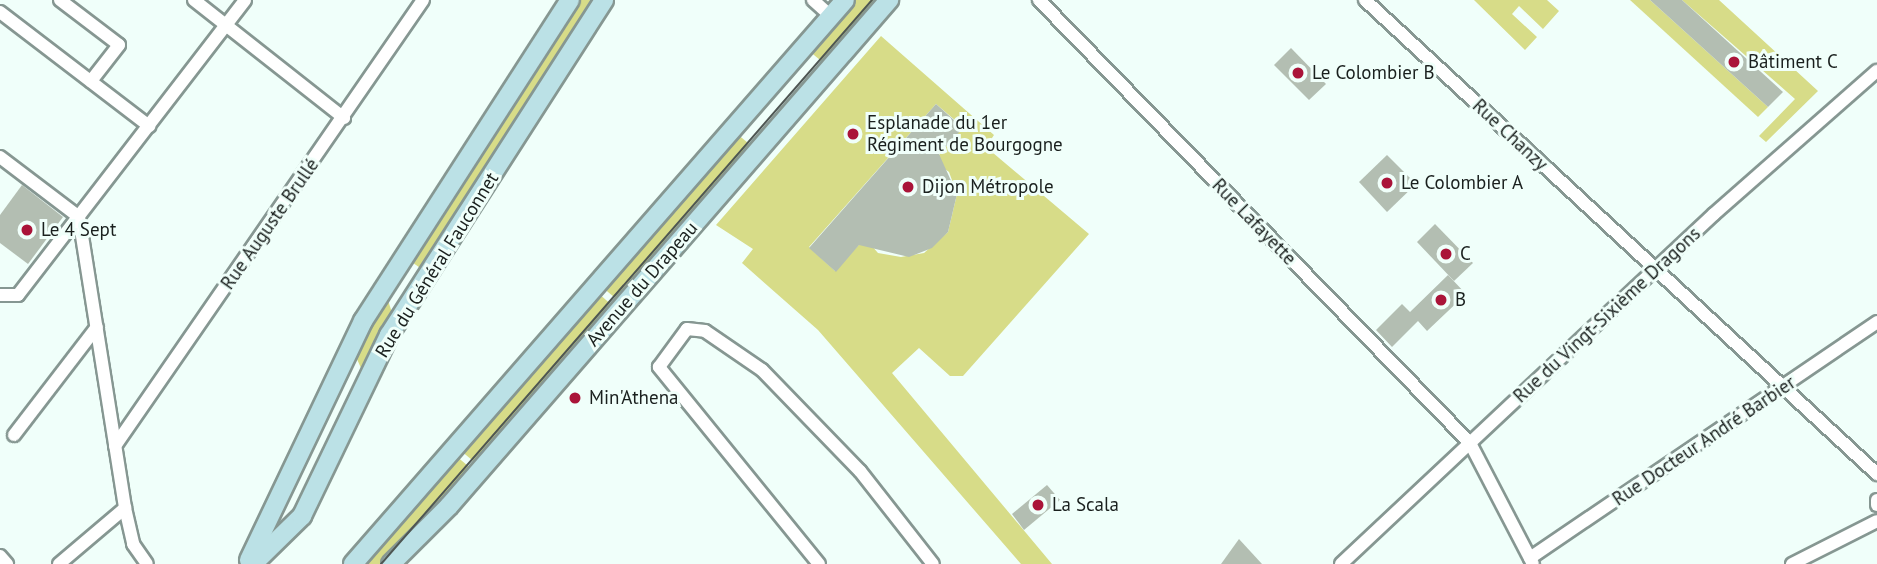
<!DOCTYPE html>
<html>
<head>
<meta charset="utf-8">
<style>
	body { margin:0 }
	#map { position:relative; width:1877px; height:564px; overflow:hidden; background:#f0fffa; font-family:"PT Sans",sans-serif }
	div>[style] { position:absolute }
	.green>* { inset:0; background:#d7dc88 }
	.building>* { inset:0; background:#b3beb2 }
	.roads { filter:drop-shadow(2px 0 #869792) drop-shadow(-2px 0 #869792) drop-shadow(0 2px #869792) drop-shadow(0 -2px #869792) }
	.minor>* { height:12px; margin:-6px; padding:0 6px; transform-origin:6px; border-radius:6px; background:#fff }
	.secondary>* { height:18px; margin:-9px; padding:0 9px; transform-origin:9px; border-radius:9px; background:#bbe1e6 }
	.tram>* { height:2px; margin:-1px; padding:0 1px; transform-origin:1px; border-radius:1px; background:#4e5653 }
	.dots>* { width:19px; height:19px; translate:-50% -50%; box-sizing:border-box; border:4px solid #f0fffa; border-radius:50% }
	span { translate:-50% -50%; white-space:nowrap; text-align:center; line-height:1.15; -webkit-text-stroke:6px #f0fffa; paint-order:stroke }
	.poi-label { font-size:19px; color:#1a201e }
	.left { translate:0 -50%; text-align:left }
	.street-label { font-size:19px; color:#1a201e }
</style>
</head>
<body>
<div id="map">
	<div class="green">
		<i style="clip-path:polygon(574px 0,600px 0,423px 270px,409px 260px)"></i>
		<i style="clip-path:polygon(852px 0,883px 0,826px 65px,808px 50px)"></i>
		<i style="clip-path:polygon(1474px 0,1547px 0,1559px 11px,1543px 29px,1519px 6px,1512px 14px,1537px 37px,1525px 50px)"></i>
		<i style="clip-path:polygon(1630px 0,1650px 0,1768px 107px,1758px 117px)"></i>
		<i style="clip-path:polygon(1682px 0,1719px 0,1818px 91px,1766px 142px,1759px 136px,1795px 99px)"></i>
		<i style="clip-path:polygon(evenodd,881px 36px,994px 135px,986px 147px,1089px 234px,963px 376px,950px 376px,919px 348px,892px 373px,1052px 564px,1021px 564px,818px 330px,742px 263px,753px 249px,716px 225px,881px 36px,936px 104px,963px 127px,934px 161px,949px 172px,957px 194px,948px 232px,924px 253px,901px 257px,878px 253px,865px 238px,835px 271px,809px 247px,936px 104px)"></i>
		<i style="clip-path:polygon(736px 133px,754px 148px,620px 302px,602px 287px)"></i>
		<i style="clip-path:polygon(597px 292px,615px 308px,478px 465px,460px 450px)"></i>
		<i style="clip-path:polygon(386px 294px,394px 319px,364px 375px,353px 350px)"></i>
		<i style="clip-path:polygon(455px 455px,474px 471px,385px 564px,361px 564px)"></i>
	</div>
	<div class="building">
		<i style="clip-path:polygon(1650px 0,1682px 0,1783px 92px,1768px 107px)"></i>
		<i style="clip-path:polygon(1291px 48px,1326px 84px,1309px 100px,1274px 65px)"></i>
		<i style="clip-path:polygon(936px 104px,963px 128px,939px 154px,957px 194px,948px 232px,932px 248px,909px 257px,859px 245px,836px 272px,809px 248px)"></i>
		<i style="clip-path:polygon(1387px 155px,1416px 184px,1387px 212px,1359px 182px)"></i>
		<i style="clip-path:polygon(22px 185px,63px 217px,28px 264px,0 243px,0 215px)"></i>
		<i style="clip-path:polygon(1435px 224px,1473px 263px,1454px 281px,1417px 242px)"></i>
		<i style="clip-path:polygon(1448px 275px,1466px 294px,1427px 331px,1418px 321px,1392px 347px,1376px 330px,1402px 304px,1410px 312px)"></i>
		<i style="clip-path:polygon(1047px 485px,1060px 500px,1024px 530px,1012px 514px)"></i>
		<i style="clip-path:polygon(1239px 539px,1262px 564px,1221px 564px)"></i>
	</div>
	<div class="roads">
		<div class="minor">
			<i style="left:60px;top:0;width:74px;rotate:37.3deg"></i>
			<i style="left:119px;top:45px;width:46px;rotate:127.9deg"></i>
			<i style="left:194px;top:0;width:191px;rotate:38.2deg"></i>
			<i style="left:813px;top:0;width:24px;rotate:42deg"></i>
			<i style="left:1039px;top:0;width:618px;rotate:45.79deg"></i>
			<i style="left:1470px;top:443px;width:136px;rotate:62.5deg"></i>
			<i style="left:1365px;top:0;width:698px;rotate:42.79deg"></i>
			<i style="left:0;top:12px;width:188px;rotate:37.4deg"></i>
			<i style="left:0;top:157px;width:99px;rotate:37.2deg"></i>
			<i style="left:79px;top:217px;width:295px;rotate:81deg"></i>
			<i style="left:125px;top:508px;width:37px;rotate:77deg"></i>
			<i style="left:133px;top:544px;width:24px;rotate:55deg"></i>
			<i style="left:0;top:295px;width:18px"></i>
			<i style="left:18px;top:295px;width:372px;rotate:-52.4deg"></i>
			<i style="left:14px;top:435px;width:136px;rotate:-52.5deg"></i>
			<i style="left:115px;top:446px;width:542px;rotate:-55.37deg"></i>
			<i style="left:1877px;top:500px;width:5px;rotate:90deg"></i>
			<i style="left:0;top:556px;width:11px;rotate:49deg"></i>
			<i style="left:1530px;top:558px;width:420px;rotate:-34.2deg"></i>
			<i style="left:59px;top:564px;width:87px;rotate:-40.3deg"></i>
			<i style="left:819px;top:564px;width:254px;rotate:-129.1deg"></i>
			<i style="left:659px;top:367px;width:47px;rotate:-53.6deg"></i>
			<i style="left:687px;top:329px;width:18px;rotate:6deg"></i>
			<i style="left:705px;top:331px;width:69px;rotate:34.4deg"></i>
			<i style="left:762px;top:370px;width:141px;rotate:45.9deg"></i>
			<i style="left:860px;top:471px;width:118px;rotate:51.9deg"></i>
			<i style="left:1341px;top:564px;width:511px;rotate:-43.18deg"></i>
			<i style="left:1714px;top:214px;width:217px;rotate:-41.3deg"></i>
			<i style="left:1792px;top:564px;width:95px;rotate:-26.8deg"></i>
		</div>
		<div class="secondary">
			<i style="left:249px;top:560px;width:265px;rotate:-64.5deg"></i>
			<i style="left:363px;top:321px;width:382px;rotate:-57.2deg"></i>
			<i style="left:253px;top:564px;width:69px;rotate:-44.4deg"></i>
			<i style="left:302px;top:516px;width:201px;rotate:-64.3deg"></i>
			<i style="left:389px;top:335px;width:398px;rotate:-57.3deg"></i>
			<i style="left:353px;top:564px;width:748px;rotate:-48.9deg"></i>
			<i style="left:391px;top:564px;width:82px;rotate:-45deg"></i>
			<i style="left:449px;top:506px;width:671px;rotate:-48.99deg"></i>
		</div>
	</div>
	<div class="tram">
		<i style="left:381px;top:564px;width:748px;rotate:-48.96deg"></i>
	</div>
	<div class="dots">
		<i style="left:1734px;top:62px;background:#aa1439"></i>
		<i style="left:1298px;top:73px;background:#aa1439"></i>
		<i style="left:853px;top:134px;background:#aa1439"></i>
		<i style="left:1387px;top:183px;background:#aa1439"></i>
		<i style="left:908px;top:187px;background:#aa1439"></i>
		<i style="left:27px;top:230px;background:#aa1439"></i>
		<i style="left:1446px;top:254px;background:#aa1439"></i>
		<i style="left:1441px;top:300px;background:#aa1439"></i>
		<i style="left:575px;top:398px;background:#aa1439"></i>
		<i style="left:1038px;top:505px;background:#aa1439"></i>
	</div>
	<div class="poi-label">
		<span class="left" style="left:1748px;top:62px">Bâtiment C</span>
		<span class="left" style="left:1312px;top:73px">Le Colombier B</span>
		<span class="left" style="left:867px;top:134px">Esplanade du 1er<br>Régiment de Bourgogne</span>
		<span class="left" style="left:1401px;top:183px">Le Colombier A</span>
		<span class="left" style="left:922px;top:187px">Dijon Métropole</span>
		<span class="left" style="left:41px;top:230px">Le 4 Sept</span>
		<span class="left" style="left:1460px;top:254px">C</span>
		<span class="left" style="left:1455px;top:300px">B</span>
		<span class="left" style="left:589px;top:398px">Min'Athena</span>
		<span class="left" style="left:1052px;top:505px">La Scala</span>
	</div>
	<div class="street-label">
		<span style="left:1510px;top:135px;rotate:43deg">Rue Chanzy</span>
		<span style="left:1254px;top:222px;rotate:46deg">Rue Lafayette</span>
		<span style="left:270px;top:224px;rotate:-55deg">Rue Auguste Brullé</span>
		<span style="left:437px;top:265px;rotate:-58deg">Rue du Général Fauconnet</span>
		<span style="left:642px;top:284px;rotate:-49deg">Avenue du Drapeau</span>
		<span style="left:1607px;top:315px;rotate:-43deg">Rue du Vingt-Sixième Dragons</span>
		<span style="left:1704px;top:441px;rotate:-34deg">Rue Docteur André Barbier</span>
	</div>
</div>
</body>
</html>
